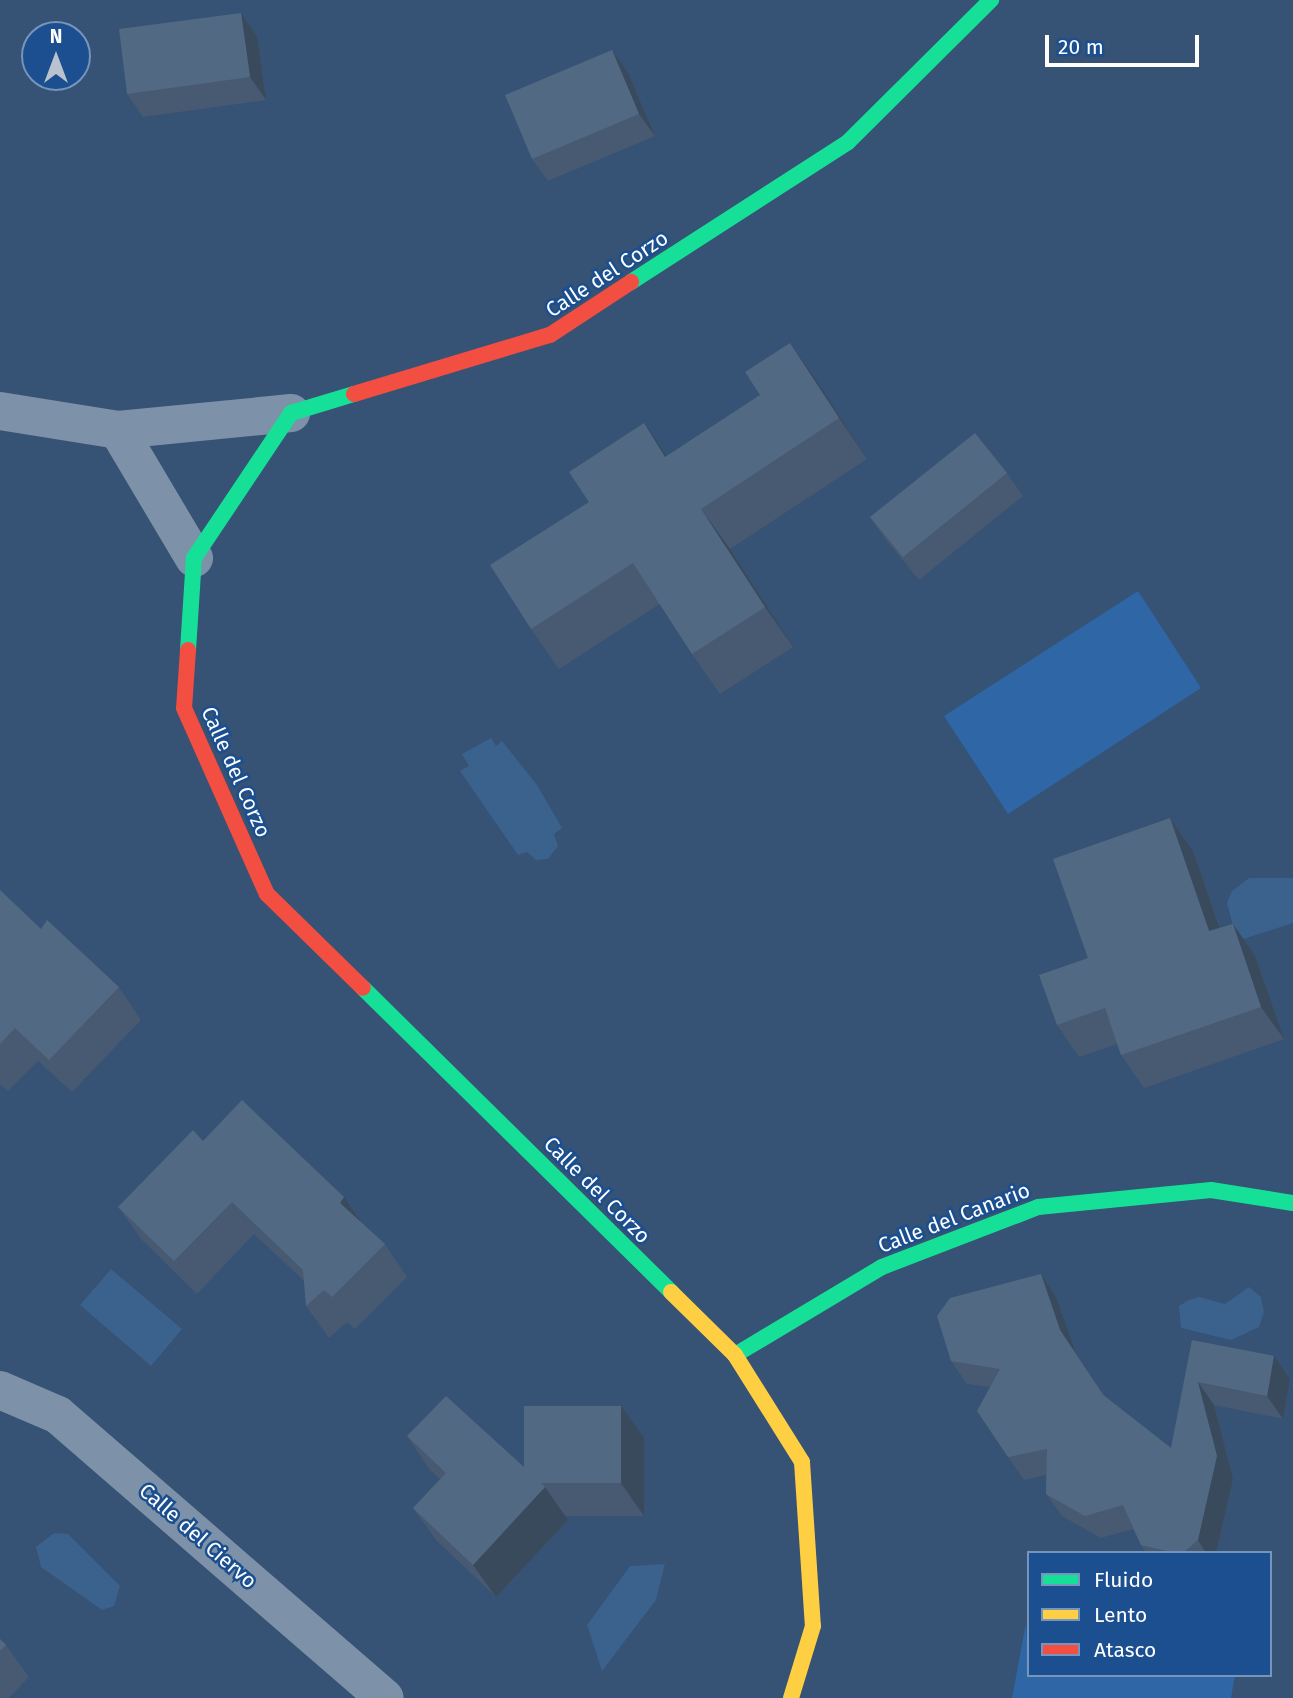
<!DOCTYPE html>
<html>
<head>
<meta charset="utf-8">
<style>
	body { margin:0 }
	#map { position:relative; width:1293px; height:1698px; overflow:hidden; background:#365274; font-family:"Fira Sans",sans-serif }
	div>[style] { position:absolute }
	.green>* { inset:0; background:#2f66a5 }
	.water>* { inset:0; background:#3b618d }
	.street>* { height:38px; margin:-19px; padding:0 19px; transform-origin:19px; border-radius:19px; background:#7d92a8 }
	.fast>* { height:16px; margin:-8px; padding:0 8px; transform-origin:8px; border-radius:8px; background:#16e098 }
	.slow>* { height:16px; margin:-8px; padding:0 8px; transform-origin:8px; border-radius:8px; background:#ffcf43 }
	.jam>* { height:16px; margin:-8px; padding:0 8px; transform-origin:8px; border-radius:8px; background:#f24e42 }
	.wall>* { inset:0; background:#475a72 }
	.shaded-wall>* { inset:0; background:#394a5c }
	.building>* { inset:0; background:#526984 }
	span { translate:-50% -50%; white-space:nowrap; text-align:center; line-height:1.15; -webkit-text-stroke:5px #1b4f8f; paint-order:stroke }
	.street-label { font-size:21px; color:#fff }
	.legend { position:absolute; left:1027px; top:1551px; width:245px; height:126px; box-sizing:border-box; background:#1b4f8f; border:2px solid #7695bc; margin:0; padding:9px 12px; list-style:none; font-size:21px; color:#fff }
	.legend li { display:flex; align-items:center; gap:14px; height:35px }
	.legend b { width:35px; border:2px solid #7695bc }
	.north { position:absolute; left:21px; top:21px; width:70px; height:70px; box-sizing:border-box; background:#1b4f8f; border:2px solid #7695bc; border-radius:50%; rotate:0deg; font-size:19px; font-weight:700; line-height:28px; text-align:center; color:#fff }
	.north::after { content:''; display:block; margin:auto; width:24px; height:32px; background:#b9c2ce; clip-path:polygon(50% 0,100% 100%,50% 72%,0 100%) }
	.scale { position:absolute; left:1045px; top:35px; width:154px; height:32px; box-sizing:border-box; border:4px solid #fff; border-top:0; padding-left:9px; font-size:21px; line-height:24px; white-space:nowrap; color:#fff; -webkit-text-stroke:5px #1b4f8f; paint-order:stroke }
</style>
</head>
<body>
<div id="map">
	<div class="green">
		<i style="clip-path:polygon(1138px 591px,1201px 688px,1008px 814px,944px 716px)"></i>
		<i style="clip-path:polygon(1026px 1623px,1029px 1675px,1235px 1675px,1231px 1698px,1012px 1698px)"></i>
	</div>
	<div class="water">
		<i style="clip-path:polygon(491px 738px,496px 746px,502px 741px,537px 785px,562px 828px,554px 834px,558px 846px,548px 859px,536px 860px,527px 852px,518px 855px,460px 771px,469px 766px,462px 754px)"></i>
		<i style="clip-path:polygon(1249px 878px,1293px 878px,1293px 923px,1237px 941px,1227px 903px,1232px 891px)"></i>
		<i style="clip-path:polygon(111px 1269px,182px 1329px,151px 1366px,80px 1305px)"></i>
		<i style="clip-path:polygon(1249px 1287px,1261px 1297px,1264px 1312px,1259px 1327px,1231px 1340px,1181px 1328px,1179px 1306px,1189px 1300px,1199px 1297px,1225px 1304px)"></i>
		<i style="clip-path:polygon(54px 1533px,68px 1534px,120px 1586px,114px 1606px,102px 1610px,41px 1567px,36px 1547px)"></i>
		<i style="clip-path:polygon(665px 1564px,656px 1600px,602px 1671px,587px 1625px,630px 1566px)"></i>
	</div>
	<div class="street">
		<i style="left:0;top:411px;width:120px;rotate:9.1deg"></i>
		<i style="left:118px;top:430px;width:174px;rotate:-5.6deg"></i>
		<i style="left:118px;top:430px;width:149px;rotate:59.3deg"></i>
		<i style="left:0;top:1390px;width:63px;rotate:23.3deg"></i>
		<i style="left:58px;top:1415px;width:432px;rotate:40.9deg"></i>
	</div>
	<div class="fast">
		<i style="left:631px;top:282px;width:258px;rotate:-32.8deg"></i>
		<i style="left:848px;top:142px;width:202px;rotate:-44.8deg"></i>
		<i style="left:188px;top:650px;width:92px;rotate:-86.3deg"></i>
		<i style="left:194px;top:558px;width:174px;rotate:-56.2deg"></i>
		<i style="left:291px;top:413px;width:66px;rotate:-16.8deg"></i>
		<i style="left:363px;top:988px;width:433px;rotate:44.6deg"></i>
		<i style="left:735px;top:1355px;width:171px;rotate:-30.9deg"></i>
		<i style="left:882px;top:1267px;width:167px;rotate:-21deg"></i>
		<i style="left:1038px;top:1207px;width:174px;rotate:-5.6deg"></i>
		<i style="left:1211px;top:1190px;width:83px;rotate:9deg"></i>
	</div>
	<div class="slow">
		<i style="left:671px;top:1292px;width:90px;rotate:44.5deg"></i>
		<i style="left:735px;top:1355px;width:126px;rotate:57.9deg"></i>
		<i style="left:802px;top:1462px;width:164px;rotate:86.2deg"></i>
		<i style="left:813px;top:1626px;width:75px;rotate:107deg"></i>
	</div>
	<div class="jam">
		<i style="left:354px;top:394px;width:205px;rotate:-16.8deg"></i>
		<i style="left:550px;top:335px;width:97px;rotate:-33.2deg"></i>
		<i style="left:188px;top:650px;width:58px;rotate:93.9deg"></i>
		<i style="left:184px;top:708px;width:204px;rotate:66deg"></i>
		<i style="left:267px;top:894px;width:134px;rotate:44.4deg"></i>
	</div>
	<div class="wall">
		<i style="clip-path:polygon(241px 13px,257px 36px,266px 100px,143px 117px,127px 94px)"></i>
		<i style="clip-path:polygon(612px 50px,628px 73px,655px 136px,548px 181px,532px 159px)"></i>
		<i style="clip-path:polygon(818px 383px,867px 459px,730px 549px,793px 647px,720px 694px,692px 654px,660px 604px,559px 669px,531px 629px,667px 456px)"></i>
		<i style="clip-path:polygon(1007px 473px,1023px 496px,919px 580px,886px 540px,870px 517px)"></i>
		<i style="clip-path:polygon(1170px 818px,1193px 851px,1220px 928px,1233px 924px,1255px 956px,1284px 1039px,1144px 1088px,1121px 1055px,1117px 1044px,1079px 1057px,1057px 1025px,1088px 958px)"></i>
		<i style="clip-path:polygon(0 890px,41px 929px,119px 987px,141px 1020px,72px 1092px,38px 1061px,8px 1091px,0 1084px)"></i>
		<i style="clip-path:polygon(203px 1141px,344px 1197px,363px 1224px,385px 1244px,407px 1277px,355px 1329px,347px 1322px,329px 1338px,306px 1306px,304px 1281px,254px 1234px,197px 1294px,141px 1239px,118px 1207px)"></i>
		<i style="clip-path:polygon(1041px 1274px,1056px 1297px,1076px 1353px,1105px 1396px,1171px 1448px,1192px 1340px,1290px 1379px,1283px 1419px,1214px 1405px,1233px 1479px,1216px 1553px,1146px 1553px,1141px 1545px,1133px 1529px,1101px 1538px,1062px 1516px,1046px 1494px,1046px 1475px,1024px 1480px,977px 1411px,990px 1387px,967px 1384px,951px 1361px)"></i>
		<i style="clip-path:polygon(621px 1406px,644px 1438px,644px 1516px,565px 1516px,568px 1520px,496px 1597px,436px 1540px,413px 1508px,440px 1479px,429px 1469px,407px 1436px,524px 1467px)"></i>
		<i style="clip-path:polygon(0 1639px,6px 1645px,29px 1677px,9px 1698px,0 1698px)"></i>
	</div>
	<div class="shaded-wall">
		<i style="clip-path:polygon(241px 13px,257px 36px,266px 100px,250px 77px)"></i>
		<i style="clip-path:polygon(612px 50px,628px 73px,655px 136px,639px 114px)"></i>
		<i style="clip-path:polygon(790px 343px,818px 383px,867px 459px,839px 418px)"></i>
		<i style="clip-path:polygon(644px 423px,672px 464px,665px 457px)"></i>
		<i style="clip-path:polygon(701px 509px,730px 549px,793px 647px,765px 607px)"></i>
		<i style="clip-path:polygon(1170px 818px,1193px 851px,1232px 964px,1209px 931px)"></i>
		<i style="clip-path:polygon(1233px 924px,1255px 956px,1284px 1039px,1261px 1007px)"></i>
		<i style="clip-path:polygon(344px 1197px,366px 1229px,340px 1203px)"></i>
		<i style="clip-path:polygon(1041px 1274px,1056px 1297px,1076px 1353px,1119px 1417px,1060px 1330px)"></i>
		<i style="clip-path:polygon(1274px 1356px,1290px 1379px,1283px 1419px,1267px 1396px)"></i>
		<i style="clip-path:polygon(1198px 1382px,1214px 1405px,1233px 1479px,1216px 1553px,1206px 1553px,1198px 1540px)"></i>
		<i style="clip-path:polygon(621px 1406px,644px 1438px,644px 1516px,621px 1483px)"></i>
		<i style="clip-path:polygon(545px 1487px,568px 1520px,496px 1597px,473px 1565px)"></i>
	</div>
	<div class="building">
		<i style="clip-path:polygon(241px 13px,250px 77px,127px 94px,119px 29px)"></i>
		<i style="clip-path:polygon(612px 50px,639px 114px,532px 159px,505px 95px)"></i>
		<i style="clip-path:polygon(790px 343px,839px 418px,701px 509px,765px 607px,692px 654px,633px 563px,531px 629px,490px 565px,589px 502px,569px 472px,644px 423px,665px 457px,760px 395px,745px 372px)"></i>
		<i style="clip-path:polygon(975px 433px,1007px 473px,903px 557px,870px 517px)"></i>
		<i style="clip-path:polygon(1170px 818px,1209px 931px,1233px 924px,1261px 1007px,1121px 1055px,1105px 1008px,1057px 1025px,1039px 975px,1088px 958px,1053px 859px)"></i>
		<i style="clip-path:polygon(0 890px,41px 929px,47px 920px,119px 987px,49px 1060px,15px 1028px,0 1044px)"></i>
		<i style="clip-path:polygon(242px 1100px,344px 1197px,340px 1203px,385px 1244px,332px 1297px,324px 1290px,306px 1306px,303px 1270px,232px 1202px,174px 1261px,118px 1207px,193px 1130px,203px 1141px)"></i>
		<i style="clip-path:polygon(1041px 1274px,1060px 1330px,1103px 1395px,1171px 1448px,1192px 1340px,1274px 1356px,1267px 1396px,1198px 1382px,1217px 1456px,1198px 1540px,1183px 1553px,1176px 1553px,1141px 1545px,1123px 1505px,1085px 1516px,1046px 1494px,1047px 1449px,1008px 1457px,977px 1411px,1000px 1369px,951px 1361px,937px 1316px,950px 1298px)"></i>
		<i style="clip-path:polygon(446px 1396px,524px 1467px,524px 1406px,621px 1406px,621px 1483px,541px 1483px,545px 1487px,473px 1565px,413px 1508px,446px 1473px,407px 1436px)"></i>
		<i style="clip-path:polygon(0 1639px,6px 1645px,0 1651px)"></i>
	</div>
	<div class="street-label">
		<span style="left:607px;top:274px;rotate:-33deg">Calle del Corzo</span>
		<span style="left:236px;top:772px;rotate:66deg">Calle del Corzo</span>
		<span style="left:597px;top:1190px;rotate:45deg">Calle del Corzo</span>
		<span style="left:954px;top:1218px;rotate:-21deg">Calle del Canario</span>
		<span style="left:198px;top:1536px;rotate:41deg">Calle del Ciervo</span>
	</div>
	<ul class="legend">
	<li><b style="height:9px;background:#16e098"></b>Fluido</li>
	<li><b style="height:9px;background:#ffcf43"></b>Lento</li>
	<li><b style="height:9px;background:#f24e42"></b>Atasco</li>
	</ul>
	<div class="north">N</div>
	<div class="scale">20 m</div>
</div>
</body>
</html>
